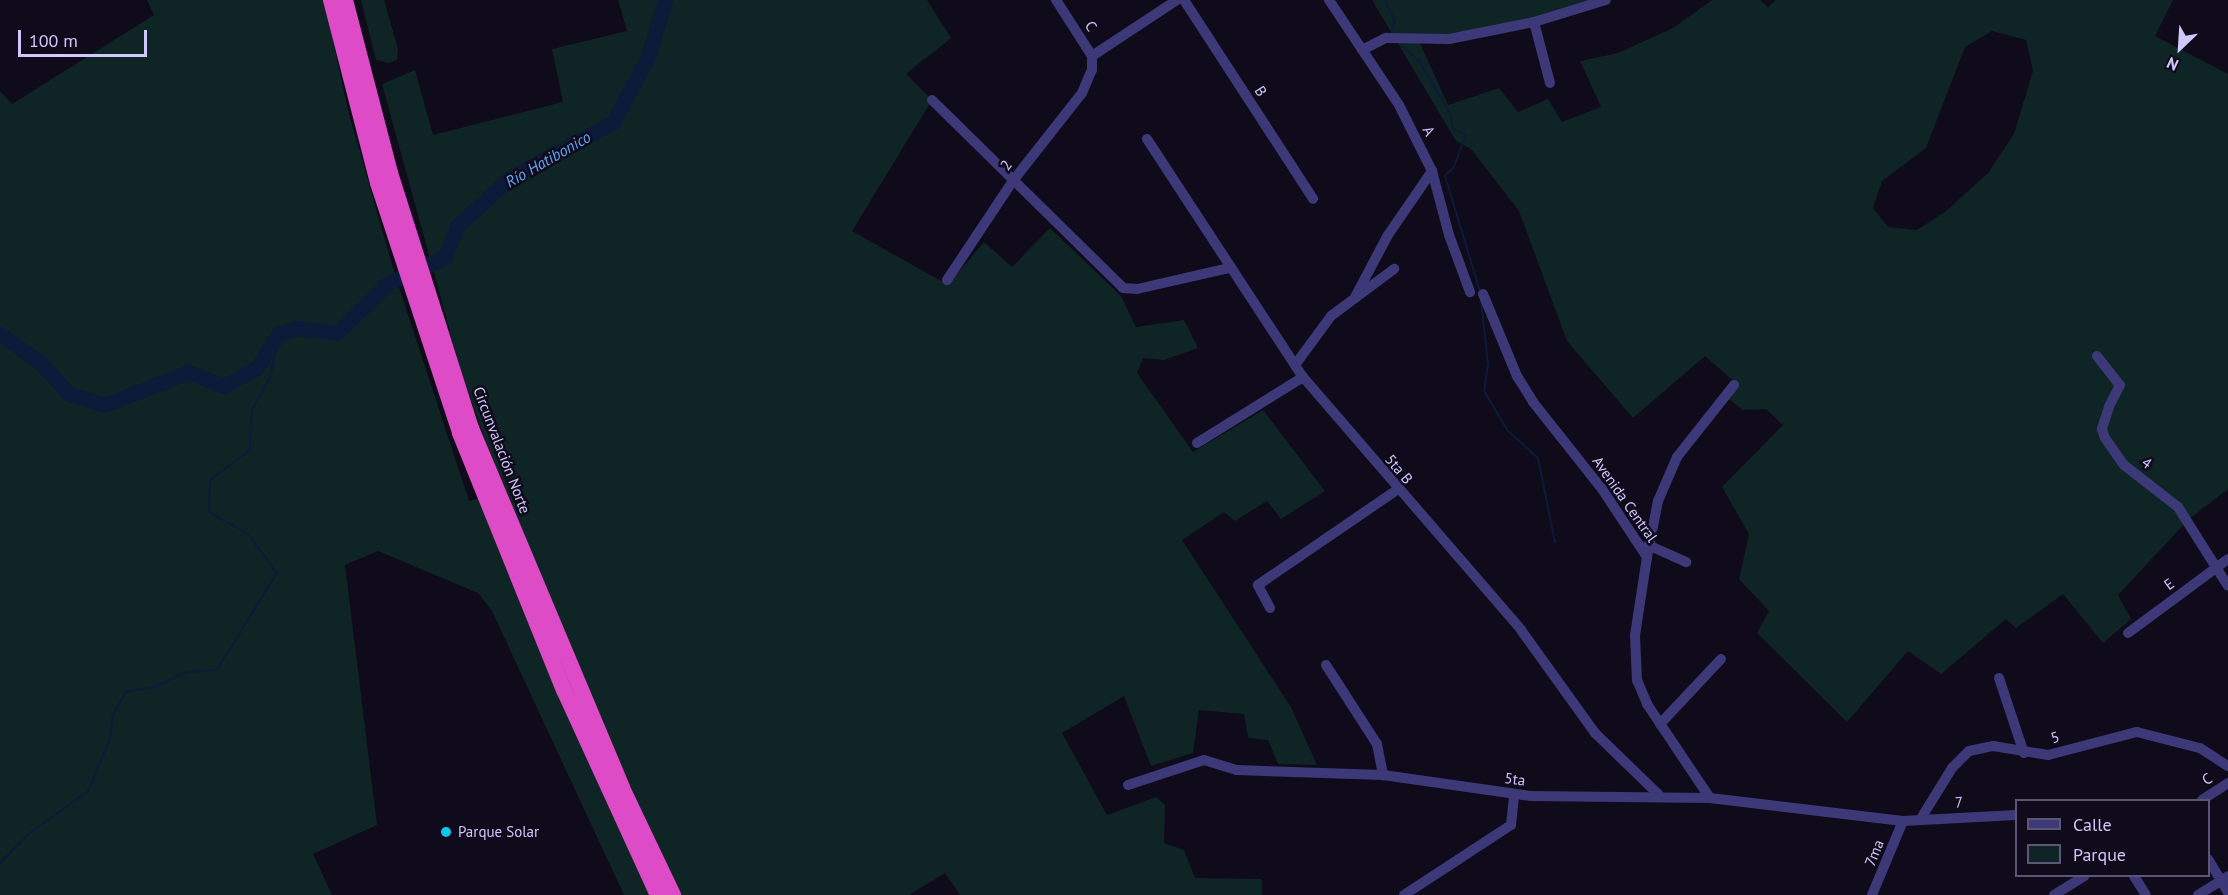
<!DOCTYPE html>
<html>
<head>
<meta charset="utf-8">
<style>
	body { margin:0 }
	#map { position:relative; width:2228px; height:895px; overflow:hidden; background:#0f0b1b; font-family:"PT Sans",sans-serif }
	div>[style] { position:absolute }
	.green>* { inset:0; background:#0f2424 }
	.stream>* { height:2px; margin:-1px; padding:0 1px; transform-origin:1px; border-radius:1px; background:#0c1b39 }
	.river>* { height:15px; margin:-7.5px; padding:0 7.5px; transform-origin:7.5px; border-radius:7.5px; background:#0c1b39 }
	.minor>* { height:10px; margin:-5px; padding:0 5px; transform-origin:5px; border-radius:5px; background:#3d3878 }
	.trunk>* { height:16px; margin:-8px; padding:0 8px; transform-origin:8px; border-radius:8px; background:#dd4cc6 }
	.dots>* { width:16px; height:16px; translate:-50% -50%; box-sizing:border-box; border:3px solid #0f0b1b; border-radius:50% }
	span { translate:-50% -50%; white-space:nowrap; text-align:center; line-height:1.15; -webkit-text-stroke:5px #0f0b1b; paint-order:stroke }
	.street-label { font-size:15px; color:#d0c7fd }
	.poi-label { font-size:15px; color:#d0c7fd }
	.left { translate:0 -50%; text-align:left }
	.water-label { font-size:16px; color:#59a7f9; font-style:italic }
	.legend { position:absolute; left:2015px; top:799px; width:195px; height:78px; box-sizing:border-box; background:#0f0b1b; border:2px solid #5c5675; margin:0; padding:8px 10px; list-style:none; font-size:18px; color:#d0c7fd }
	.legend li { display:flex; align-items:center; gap:12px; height:30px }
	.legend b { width:30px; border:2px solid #5c5675 }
	.north { position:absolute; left:2150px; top:18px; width:60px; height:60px; -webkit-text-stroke:4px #0f0b1b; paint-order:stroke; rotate:205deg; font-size:16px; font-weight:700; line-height:24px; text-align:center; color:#d0c7fd }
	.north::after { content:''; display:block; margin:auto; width:21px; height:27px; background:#d0c7fd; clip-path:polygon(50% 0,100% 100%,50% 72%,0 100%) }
	.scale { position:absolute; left:18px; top:30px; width:129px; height:27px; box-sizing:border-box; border:3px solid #d0c7fd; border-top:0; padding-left:8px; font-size:18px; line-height:21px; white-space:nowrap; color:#d0c7fd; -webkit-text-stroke:4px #0f0b1b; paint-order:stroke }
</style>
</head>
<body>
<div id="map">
	<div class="green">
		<i style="clip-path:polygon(147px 0,324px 0,348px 110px,395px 275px,469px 501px,504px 491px,462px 375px,382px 84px,415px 70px,433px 135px,563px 102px,552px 49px,627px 31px,618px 0,927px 0,951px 38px,906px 74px,932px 100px,852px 231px,948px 285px,984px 242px,1012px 267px,1050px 228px,1121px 296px,1136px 327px,1184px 320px,1198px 348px,1164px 360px,1143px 358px,1137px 373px,1193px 452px,1263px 410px,1325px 491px,1281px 519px,1267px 501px,1235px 521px,1224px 512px,1182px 540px,1291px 707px,1317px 765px,1278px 764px,1268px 740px,1248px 738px,1244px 714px,1199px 710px,1193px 753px,1151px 766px,1124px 696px,1062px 733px,1107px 815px,1156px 797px,1165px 805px,1164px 843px,1184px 850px,1195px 878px,1262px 879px,1262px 895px,960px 895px,945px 873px,909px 895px,624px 895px,492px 611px,478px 593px,378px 551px,345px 565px,377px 825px,313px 854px,332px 895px,0 895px,0 91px,12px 104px,154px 15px)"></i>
		<i style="clip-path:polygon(361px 0,384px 0,398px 49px,397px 60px,389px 63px,376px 60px)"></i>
		<i style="clip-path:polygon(evenodd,1372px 0,1602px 0,1534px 22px,1419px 41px,1448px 105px,1499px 88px,1518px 112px,1548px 99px,1562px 122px,1601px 107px,1580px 61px,1618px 53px,1673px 28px,1712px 0,1760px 0,1768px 7px,1776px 0,2173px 0,2155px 36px,2228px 74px,2228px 489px,2188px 520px,2118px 595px,2131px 619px,2103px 643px,2063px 594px,2016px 628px,2006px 619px,1941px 674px,1908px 651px,1847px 722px,1757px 633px,1769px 611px,1739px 579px,1749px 534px,1722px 487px,1783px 425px,1766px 409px,1743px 410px,1727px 398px,1736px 383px,1705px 356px,1633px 418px,1567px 341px,1519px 211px,1471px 149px,1456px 141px,1372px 0,1992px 31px,2026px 40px,2033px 71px,2014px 134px,1988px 173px,1945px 212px,1917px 230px,1888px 227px,1873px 208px,1882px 181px,1926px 148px,1965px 47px,1992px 31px)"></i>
	</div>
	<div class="stream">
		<i style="left:1385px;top:0;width:23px;rotate:65deg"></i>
		<i style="left:1395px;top:21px;width:12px;rotate:110deg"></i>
		<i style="left:1400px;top:45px;width:25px;rotate:40deg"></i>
		<i style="left:1419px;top:61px;width:61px;rotate:59.2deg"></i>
		<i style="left:1450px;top:113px;width:16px;rotate:79deg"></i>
		<i style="left:1453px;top:129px;width:14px;rotate:25deg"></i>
		<i style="left:1466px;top:135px;width:34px;rotate:111deg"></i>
		<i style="left:1454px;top:167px;width:13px;rotate:135deg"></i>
		<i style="left:1445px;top:176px;width:120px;rotate:73.1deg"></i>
		<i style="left:1481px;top:300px;width:64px;rotate:83.8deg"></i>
		<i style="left:1488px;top:364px;width:27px;rotate:98deg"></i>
		<i style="left:1484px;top:391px;width:47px;rotate:59deg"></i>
		<i style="left:1508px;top:431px;width:40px;rotate:42deg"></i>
		<i style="left:1538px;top:458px;width:86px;rotate:78.6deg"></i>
		<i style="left:0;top:863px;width:44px;rotate:-45deg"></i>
		<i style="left:31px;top:832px;width:70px;rotate:-35.7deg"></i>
		<i style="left:88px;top:791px;width:56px;rotate:-67.1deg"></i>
		<i style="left:110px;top:739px;width:24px;rotate:-83deg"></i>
		<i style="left:113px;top:715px;width:26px;rotate:-61deg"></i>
		<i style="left:126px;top:692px;width:28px;rotate:-10deg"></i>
		<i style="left:154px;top:687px;width:37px;rotate:-24deg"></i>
		<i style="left:188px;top:672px;width:29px;rotate:-4deg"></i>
		<i style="left:217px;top:670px;width:114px;rotate:-58.3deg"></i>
		<i style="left:277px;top:573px;width:49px;rotate:-126.6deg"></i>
		<i style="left:248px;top:534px;width:45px;rotate:-150.6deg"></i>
		<i style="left:209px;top:512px;width:32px;rotate:-88deg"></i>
		<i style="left:210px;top:480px;width:50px;rotate:-36.9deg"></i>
		<i style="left:250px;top:450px;width:40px;rotate:-87.1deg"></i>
		<i style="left:252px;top:410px;width:37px;rotate:-61deg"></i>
		<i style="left:270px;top:378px;width:46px;rotate:-78.7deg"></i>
	</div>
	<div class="river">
		<i style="left:0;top:334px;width:50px;rotate:35.3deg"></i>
		<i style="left:41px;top:363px;width:42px;rotate:47.9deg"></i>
		<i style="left:69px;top:394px;width:37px;rotate:17deg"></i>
		<i style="left:104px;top:405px;width:90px;rotate:-21.4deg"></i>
		<i style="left:188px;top:372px;width:39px;rotate:21deg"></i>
		<i style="left:224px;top:386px;width:38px;rotate:-29deg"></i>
		<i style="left:257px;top:368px;width:41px;rotate:-57.8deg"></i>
		<i style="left:279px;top:333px;width:20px;rotate:-15deg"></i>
		<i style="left:298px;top:328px;width:39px;rotate:7deg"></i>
		<i style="left:337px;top:333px;width:70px;rotate:-44.4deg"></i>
		<i style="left:387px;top:284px;width:64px;rotate:-25deg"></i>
		<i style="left:445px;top:257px;width:33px;rotate:-69deg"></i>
		<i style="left:457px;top:226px;width:72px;rotate:-42.2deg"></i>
		<i style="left:510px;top:178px;width:117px;rotate:-28.5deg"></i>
		<i style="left:613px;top:122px;width:74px;rotate:-61.7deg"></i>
		<i style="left:648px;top:57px;width:59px;rotate:-73.4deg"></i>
	</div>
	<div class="minor">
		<i style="left:1184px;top:0;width:237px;rotate:57deg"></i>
		<i style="left:1329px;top:0;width:126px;rotate:56.3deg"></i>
		<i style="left:1399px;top:105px;width:74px;rotate:63.4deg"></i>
		<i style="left:1432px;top:171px;width:66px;rotate:75.1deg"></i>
		<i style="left:1449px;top:235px;width:61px;rotate:69.8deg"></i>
		<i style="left:1534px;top:22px;width:63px;rotate:75.3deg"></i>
		<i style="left:1362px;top:50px;width:27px;rotate:-27deg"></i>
		<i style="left:1386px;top:38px;width:63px;rotate:0.9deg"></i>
		<i style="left:1449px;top:39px;width:87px;rotate:-11.3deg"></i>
		<i style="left:1534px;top:22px;width:75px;rotate:-17deg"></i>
		<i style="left:1092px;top:56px;width:102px;rotate:-33.4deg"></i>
		<i style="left:932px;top:100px;width:268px;rotate:44.5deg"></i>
		<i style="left:1123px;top:288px;width:14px;rotate:4deg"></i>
		<i style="left:1137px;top:289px;width:94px;rotate:-12.9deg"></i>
		<i style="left:1147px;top:139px;width:285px;rotate:56.8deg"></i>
		<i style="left:1303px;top:377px;width:334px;rotate:49.2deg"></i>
		<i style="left:1521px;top:630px;width:127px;rotate:54.3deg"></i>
		<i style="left:1595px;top:733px;width:89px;rotate:44.1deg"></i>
		<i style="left:947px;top:280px;width:118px;rotate:-56.4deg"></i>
		<i style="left:1012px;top:182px;width:113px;rotate:-51.8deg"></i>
		<i style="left:1082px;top:93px;width:25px;rotate:-67deg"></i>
		<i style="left:1092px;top:70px;width:14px;rotate:-90deg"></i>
		<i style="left:1092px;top:56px;width:67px;rotate:-122.7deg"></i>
		<i style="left:1483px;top:294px;width:89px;rotate:67.5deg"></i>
		<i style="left:1517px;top:376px;width:31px;rotate:58deg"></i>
		<i style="left:1533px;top:402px;width:111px;rotate:51.6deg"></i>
		<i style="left:1602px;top:489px;width:82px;rotate:56.5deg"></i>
		<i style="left:1647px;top:557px;width:79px;rotate:98.7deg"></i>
		<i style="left:1635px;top:635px;width:45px;rotate:87.5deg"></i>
		<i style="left:1637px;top:680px;width:26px;rotate:67deg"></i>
		<i style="left:1647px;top:704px;width:113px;rotate:56.2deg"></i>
		<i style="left:1355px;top:297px;width:70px;rotate:-62deg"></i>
		<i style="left:1388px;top:235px;width:78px;rotate:-55.5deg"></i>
		<i style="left:2097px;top:356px;width:37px;rotate:52deg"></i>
		<i style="left:2120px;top:385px;width:25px;rotate:117deg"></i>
		<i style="left:2109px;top:407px;width:23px;rotate:108deg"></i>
		<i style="left:2102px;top:429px;width:9px;rotate:72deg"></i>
		<i style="left:2105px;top:438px;width:33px;rotate:55deg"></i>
		<i style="left:2124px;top:465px;width:68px;rotate:37.9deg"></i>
		<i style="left:2178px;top:507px;width:93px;rotate:57.7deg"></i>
		<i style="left:1295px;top:365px;width:61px;rotate:-53.7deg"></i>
		<i style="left:1331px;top:316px;width:79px;rotate:-36.7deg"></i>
		<i style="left:1197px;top:443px;width:125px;rotate:-31.9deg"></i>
		<i style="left:1648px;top:545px;width:42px;rotate:24.1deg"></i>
		<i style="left:1647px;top:557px;width:57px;rotate:-78.9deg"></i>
		<i style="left:1658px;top:501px;width:48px;rotate:-66.6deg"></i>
		<i style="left:1677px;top:457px;width:92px;rotate:-51.6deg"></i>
		<i style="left:1270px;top:608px;width:26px;rotate:-118deg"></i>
		<i style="left:1258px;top:585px;width:168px;rotate:-34.4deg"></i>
		<i style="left:2128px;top:633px;width:124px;rotate:-36.5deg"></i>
		<i style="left:1326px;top:665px;width:94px;rotate:57.2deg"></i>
		<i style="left:1377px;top:744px;width:32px;rotate:79deg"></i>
		<i style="left:1999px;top:678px;width:79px;rotate:71.6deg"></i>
		<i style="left:1660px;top:724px;width:89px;rotate:-46.8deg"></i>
		<i style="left:1128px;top:785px;width:80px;rotate:-18.2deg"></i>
		<i style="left:1204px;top:760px;width:34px;rotate:17deg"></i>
		<i style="left:1237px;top:770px;width:146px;rotate:2deg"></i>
		<i style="left:1383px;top:775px;width:148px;rotate:8.1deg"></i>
		<i style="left:1530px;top:796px;width:180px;rotate:0.6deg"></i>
		<i style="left:1710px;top:798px;width:194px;rotate:6.8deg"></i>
		<i style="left:1903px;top:821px;width:113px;rotate:-3deg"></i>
		<i style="left:2202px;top:800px;width:31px;rotate:-33deg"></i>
		<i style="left:1920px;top:820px;width:61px;rotate:-58.4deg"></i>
		<i style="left:1952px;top:768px;width:24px;rotate:-45deg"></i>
		<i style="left:1969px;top:751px;width:25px;rotate:-12deg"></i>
		<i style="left:1993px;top:746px;width:56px;rotate:9.3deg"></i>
		<i style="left:2048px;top:755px;width:92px;rotate:-14.5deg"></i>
		<i style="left:2137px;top:732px;width:65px;rotate:14.3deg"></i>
		<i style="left:2200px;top:748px;width:33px;rotate:33deg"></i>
		<i style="left:2208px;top:859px;width:39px;rotate:59deg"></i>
		<i style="left:2134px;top:876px;width:22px;rotate:58deg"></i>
		<i style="left:1404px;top:895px;width:128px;rotate:-33.2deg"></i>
		<i style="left:1511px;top:825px;width:31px;rotate:-84deg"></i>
		<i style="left:1872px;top:895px;width:80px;rotate:-67.3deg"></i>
		<i style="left:2054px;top:895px;width:36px;rotate:-32deg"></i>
		<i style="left:2198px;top:895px;width:36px;rotate:-32deg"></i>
	</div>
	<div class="trunk">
		<i style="left:331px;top:0;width:189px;rotate:75.6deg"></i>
		<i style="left:378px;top:183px;width:263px;rotate:71.8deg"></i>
		<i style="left:460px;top:433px;width:277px;rotate:68deg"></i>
		<i style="left:564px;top:690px;width:226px;rotate:65.4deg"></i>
		<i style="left:345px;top:0;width:179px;rotate:75.4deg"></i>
		<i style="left:390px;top:173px;width:268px;rotate:72.4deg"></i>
		<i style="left:471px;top:428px;width:390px;rotate:67.2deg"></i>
		<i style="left:622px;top:788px;width:119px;rotate:64.5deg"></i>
	</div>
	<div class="dots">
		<i style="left:446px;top:832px;background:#08c7e8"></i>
	</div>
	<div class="street-label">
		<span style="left:1091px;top:26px;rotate:57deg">C</span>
		<span style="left:1261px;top:91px;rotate:57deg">B</span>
		<span style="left:1429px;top:131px;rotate:63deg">A</span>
		<span style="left:1006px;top:165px;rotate:-53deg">2</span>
		<span style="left:502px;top:450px;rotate:69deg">Circunvalación Norte</span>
		<span style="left:2147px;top:463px;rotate:35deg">4</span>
		<span style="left:1399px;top:469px;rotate:50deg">5ta B</span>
		<span style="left:1625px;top:499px;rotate:55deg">Avenida Central</span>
		<span style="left:2169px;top:584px;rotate:-37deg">E</span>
		<span style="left:2055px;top:737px;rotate:-18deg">5</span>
		<span style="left:1515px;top:779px;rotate:7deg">5ta</span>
		<span style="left:2207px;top:779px;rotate:-33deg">C</span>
		<span style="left:1959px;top:802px;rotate:-4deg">7</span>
		<span style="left:1874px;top:853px;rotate:-68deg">7ma</span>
	</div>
	<div class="poi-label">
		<span class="left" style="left:458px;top:832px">Parque Solar</span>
	</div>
	<div class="water-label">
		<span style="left:548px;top:159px;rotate:-30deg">Río Hatibonico</span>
	</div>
	<ul class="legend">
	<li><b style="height:8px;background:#3d3878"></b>Calle</li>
	<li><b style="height:16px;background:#0f2424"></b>Parque</li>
	</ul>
	<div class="north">N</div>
	<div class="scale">100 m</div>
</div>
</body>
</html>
